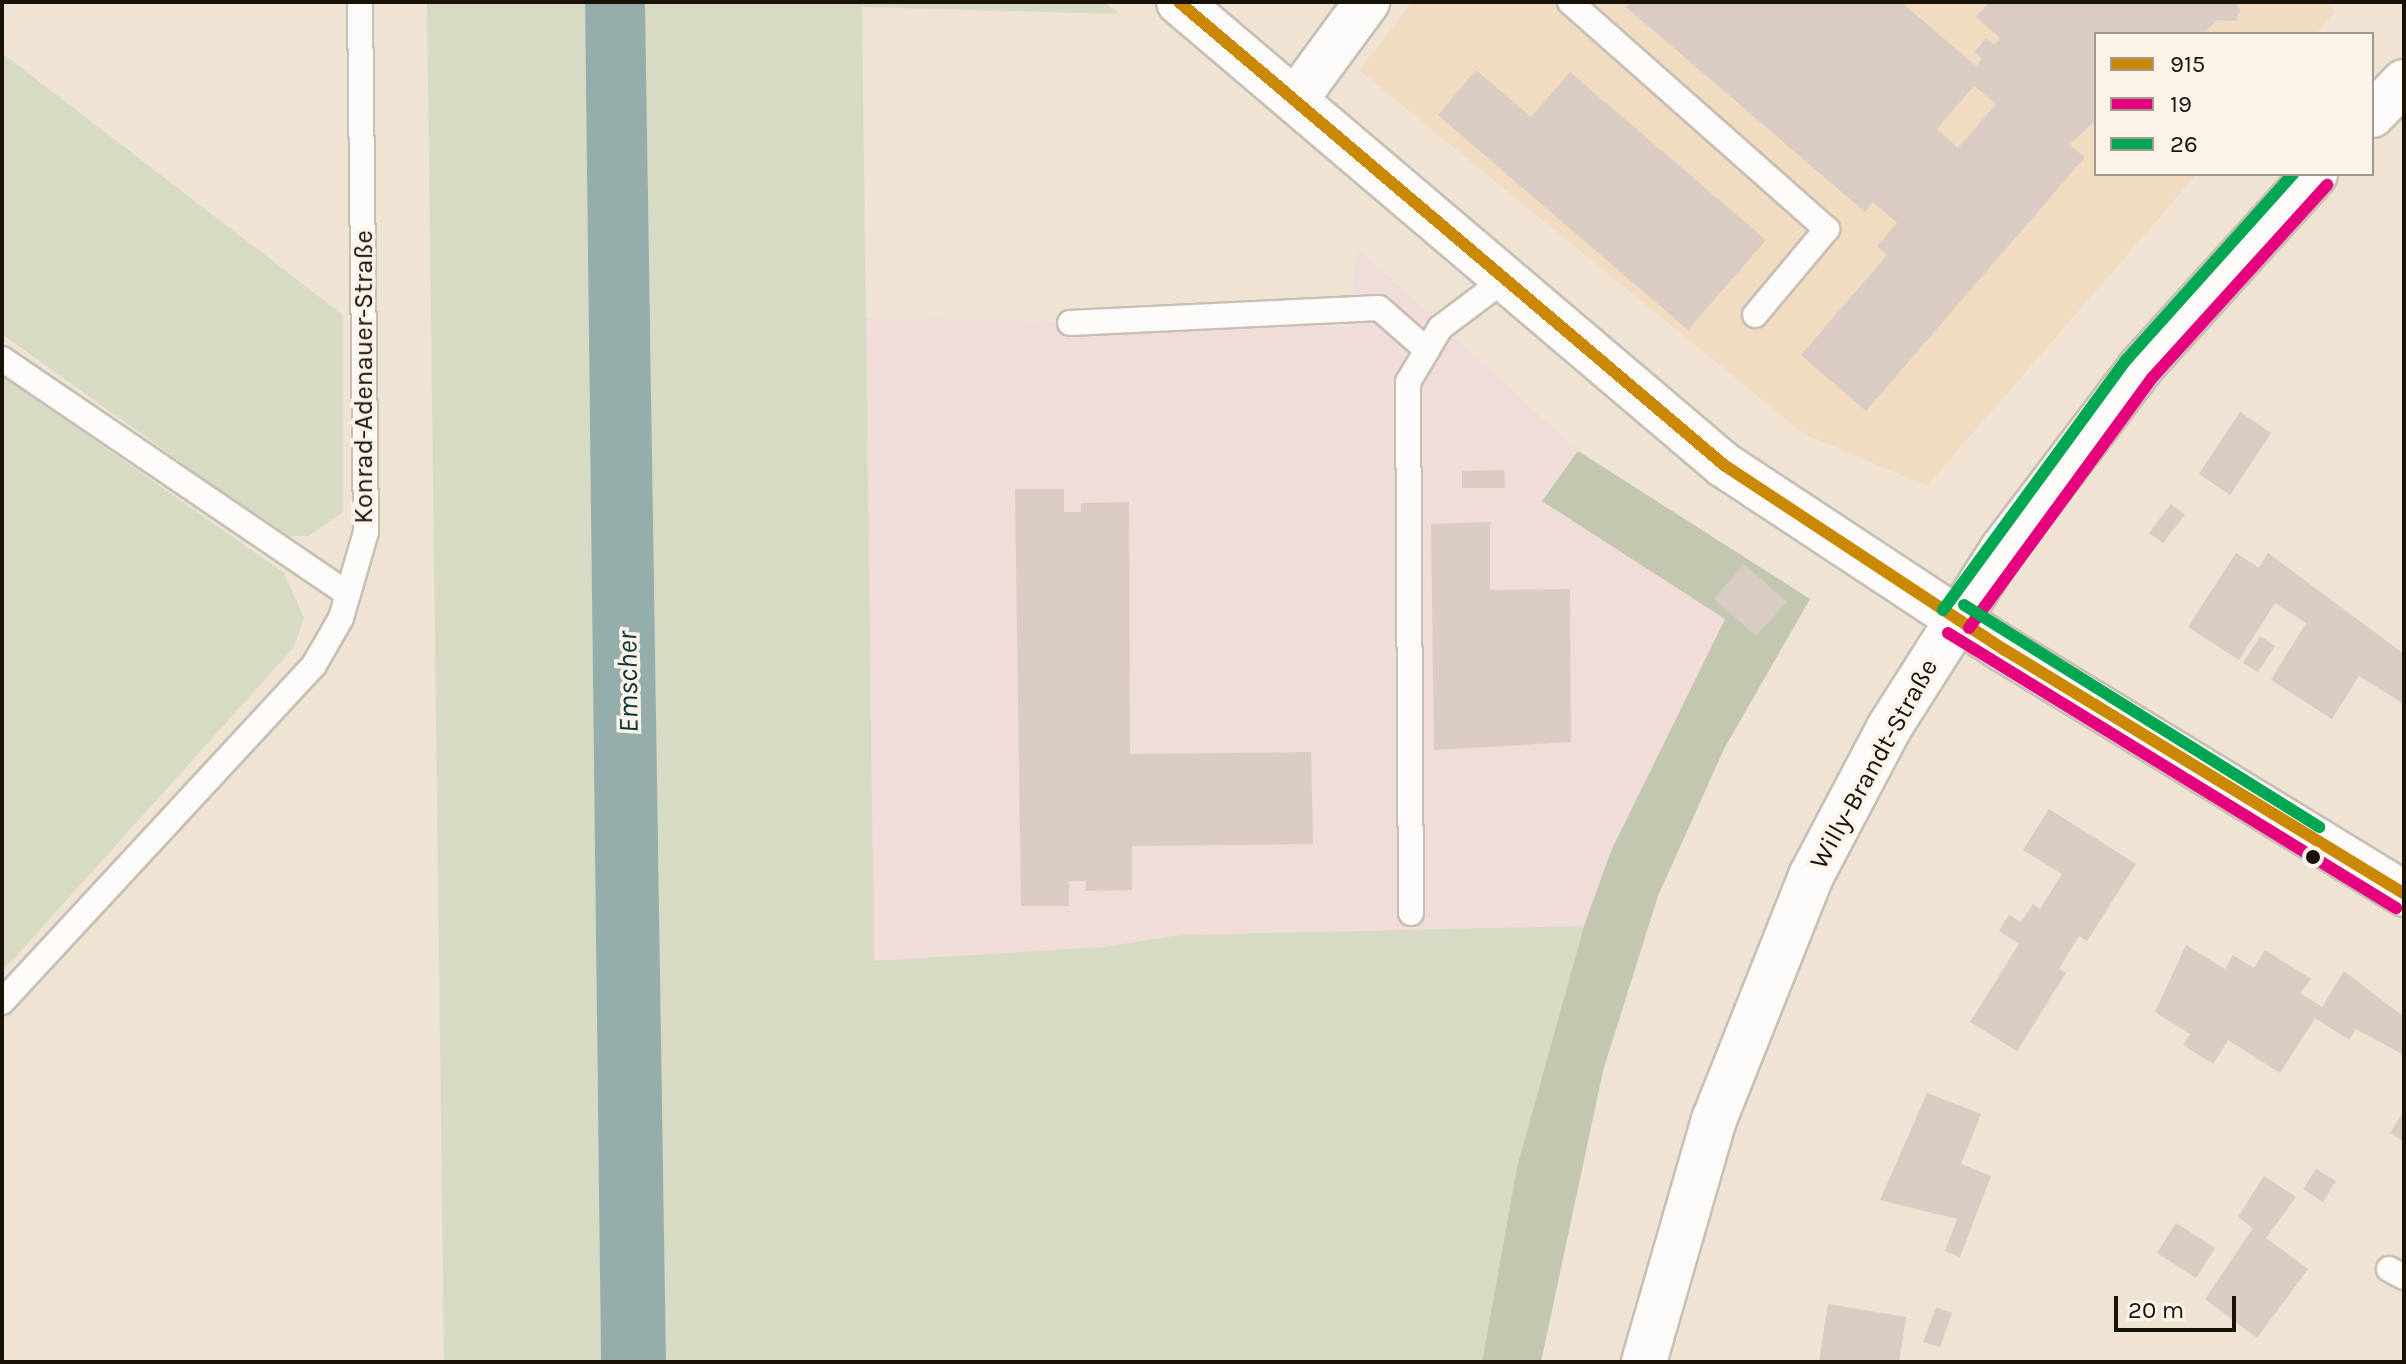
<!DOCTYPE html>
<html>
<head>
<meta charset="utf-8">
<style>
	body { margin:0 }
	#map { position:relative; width:2406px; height:1364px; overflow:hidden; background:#efe3d4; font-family:Karla,sans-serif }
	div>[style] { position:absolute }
	.built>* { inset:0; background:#f1dcc2 }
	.education>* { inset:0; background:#f0dcd8 }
	.green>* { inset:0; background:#d7dbc4 }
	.forest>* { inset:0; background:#c3c7b0 }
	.water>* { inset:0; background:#95aeac }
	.building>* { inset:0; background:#d8ccc3 }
	.roads { filter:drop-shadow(2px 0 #c8bfb4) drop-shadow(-2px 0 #c8bfb4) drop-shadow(0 2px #c8bfb4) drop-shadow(0 -2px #c8bfb4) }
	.lane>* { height:24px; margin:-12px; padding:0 12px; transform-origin:12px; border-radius:12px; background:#fdfbf9 }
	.street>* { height:44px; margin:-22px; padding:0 22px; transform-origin:22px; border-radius:22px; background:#fdfbf9 }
	.primary>* { height:44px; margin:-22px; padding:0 22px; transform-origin:22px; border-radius:22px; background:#fdfbf9 }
	.bus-1>* { height:12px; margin:-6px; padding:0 6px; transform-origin:6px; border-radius:6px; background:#cb8802 }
	.bus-2>* { height:12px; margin:-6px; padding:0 6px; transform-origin:6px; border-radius:6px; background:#e5007d }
	.bus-3>* { height:12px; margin:-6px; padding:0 6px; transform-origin:6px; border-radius:6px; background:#00a651 }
	.dots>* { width:22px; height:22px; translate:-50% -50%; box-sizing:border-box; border:4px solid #fdf4e9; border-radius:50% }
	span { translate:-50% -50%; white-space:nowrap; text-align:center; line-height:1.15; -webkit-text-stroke:7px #fdf4e9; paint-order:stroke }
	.street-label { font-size:26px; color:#191208 }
	.water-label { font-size:28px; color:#0b3538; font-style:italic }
	.frame { position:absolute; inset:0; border:4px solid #191208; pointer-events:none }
	.legend { position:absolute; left:2094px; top:32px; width:280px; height:144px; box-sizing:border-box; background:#fdf4e9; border:2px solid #a29a8f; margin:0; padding:10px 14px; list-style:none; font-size:24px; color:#191208 }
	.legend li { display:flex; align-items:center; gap:16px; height:40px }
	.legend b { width:40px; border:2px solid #a29a8f }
	.scale { position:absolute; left:2114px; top:1296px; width:122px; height:36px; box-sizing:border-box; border:4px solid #191208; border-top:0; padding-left:10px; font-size:24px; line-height:28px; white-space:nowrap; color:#191208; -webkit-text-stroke:6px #fdf4e9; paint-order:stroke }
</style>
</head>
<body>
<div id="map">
	<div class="built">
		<i style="clip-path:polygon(1412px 2px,2325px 2px,2335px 12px,2316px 34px,2096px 34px,2096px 174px,2197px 174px,1927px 486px,1804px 434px,1359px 70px)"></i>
	</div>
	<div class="education">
		<i style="clip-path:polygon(1356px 247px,1578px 451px,1542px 500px,1725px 618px,1611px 851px,1584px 926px,1180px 935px,1104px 947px,874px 962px,866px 318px,1353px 327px)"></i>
	</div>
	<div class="green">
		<i style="clip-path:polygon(427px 2px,585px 2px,601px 1362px,444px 1362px)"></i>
		<i style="clip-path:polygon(645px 2px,1104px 2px,1119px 14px,862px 7px,874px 961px,1104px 947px,1180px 935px,1584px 926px,1517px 1167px,1482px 1362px,666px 1362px)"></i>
		<i style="clip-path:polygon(2px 53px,343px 315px,343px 512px,309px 536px,284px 536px,2px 334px)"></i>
		<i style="clip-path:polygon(2px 375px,284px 573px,304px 618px,294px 647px,2px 972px)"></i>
	</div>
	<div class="forest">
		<i style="clip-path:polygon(1578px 451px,1810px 599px,1724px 749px,1658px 896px,1603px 1071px,1541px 1362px,1482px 1362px,1517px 1167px,1584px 926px,1611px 851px,1725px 619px,1542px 501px)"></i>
	</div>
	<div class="water">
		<i style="clip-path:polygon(585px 2px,645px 2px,666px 1362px,601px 1362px)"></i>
	</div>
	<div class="building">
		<i style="clip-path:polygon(evenodd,1630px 2px,1901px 2px,1976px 66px,1982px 59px,1974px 52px,1986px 38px,1994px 45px,2000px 38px,1976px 17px,1989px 2px,2236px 2px,2240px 11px,2236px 21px,2217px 20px,2204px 34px,2096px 34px,2096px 120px,2069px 145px,2085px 157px,1866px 411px,1801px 355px,1887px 255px,1877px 246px,1897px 223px,1873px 202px,1865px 212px,1626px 7px,1630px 2px,1974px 86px,1996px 104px,1958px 148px,1937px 129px,1974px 86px)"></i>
		<i style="clip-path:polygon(1476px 70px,1531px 117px,1570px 72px,1766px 240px,1688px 330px,1438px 115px)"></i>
		<i style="clip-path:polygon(2240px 412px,2271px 433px,2230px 495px,2199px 474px)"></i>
		<i style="clip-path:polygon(1504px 470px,1505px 488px,1462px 488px,1462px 471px)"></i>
		<i style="clip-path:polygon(1015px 489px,1064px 489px,1064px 512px,1081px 512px,1081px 503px,1129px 502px,1130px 754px,1311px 752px,1313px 844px,1132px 846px,1132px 890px,1085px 891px,1086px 881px,1069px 881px,1069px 906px,1021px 906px)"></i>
		<i style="clip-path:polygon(2171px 504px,2185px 515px,2163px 543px,2149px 533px)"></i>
		<i style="clip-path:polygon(1490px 522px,1490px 590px,1570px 589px,1571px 742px,1434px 750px,1431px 524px)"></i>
		<i style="clip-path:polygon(2236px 553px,2259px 568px,2268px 553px,2404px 654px,2402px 703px,2359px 676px,2332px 719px,2271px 680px,2306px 623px,2275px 603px,2239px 660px,2188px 627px)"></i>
		<i style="clip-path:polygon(1744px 564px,1787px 602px,1756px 636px,1714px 599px)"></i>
		<i style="clip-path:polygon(2260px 636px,2275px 646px,2258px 672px,2243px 663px)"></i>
		<i style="clip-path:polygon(2049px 809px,2136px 864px,2087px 941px,2079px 936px,2069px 952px,2059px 969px,2066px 973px,2017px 1051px,1970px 1022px,2019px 944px,1999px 931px,2009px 915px,2021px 922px,2033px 904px,2040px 909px,2062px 874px,2023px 850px)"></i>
		<i style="clip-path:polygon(2186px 945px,2225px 969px,2233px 955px,2254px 968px,2265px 950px,2311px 979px,2300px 993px,2322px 1007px,2344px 971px,2404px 1017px,2404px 1055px,2356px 1029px,2349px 1040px,2315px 1018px,2280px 1073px,2228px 1040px,2213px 1064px,2183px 1045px,2190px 1034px,2155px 1012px)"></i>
		<i style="clip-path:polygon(1927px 1093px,1981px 1114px,1961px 1164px,1991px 1176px,1960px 1257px,1945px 1251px,1957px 1219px,1880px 1200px)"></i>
		<i style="clip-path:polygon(2404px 1111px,2404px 1142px,2390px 1133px)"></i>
		<i style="clip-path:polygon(2316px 1169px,2336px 1181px,2323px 1202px,2303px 1189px)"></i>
		<i style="clip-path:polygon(2264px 1176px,2296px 1197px,2266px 1238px,2308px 1269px,2257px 1338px,2205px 1299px,2253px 1228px,2238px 1217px)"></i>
		<i style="clip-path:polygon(2176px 1223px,2215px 1248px,2196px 1278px,2157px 1253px)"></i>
		<i style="clip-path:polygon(1828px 1304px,1906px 1317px,1899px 1362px,1819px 1362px)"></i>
		<i style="clip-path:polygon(1936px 1307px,1952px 1313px,1940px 1347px,1923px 1342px)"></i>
	</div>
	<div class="roads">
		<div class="lane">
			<i style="left:1570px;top:2px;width:343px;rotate:41.5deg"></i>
			<i style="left:1827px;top:229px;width:112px;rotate:129.9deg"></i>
			<i style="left:1070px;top:323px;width:309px;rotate:-2.8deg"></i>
			<i style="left:1379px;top:308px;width:64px;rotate:41.2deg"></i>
			<i style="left:2px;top:359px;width:418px;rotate:34.2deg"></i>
			<i style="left:1411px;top:913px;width:531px;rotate:-90.32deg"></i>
			<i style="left:1408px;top:382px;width:63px;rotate:-59.3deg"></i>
			<i style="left:1440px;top:328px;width:80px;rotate:-36.9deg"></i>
			<i style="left:2px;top:1002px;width:459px;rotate:-47.2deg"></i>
			<i style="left:314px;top:665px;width:54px;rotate:-60.1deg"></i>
			<i style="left:341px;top:618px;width:90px;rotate:-73.8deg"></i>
			<i style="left:366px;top:532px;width:530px;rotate:-90.65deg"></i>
			<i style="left:2389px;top:1269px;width:17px;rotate:28deg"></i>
		</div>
		<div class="street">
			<i style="left:1179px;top:2px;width:715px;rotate:40.35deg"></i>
			<i style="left:1724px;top:465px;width:336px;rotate:33.4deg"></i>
			<i style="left:2005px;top:650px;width:468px;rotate:31.4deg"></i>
			<i style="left:1295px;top:100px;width:122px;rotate:-53.7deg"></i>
		</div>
		<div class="primary">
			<i style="left:2372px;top:115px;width:46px;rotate:-45.9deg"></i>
			<i style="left:1644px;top:1362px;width:252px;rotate:-73.9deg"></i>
			<i style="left:1714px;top:1120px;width:263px;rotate:-68.3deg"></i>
			<i style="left:1811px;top:876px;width:167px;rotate:-62.2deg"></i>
			<i style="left:1889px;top:728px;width:211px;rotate:-57.6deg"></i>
			<i style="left:2002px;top:550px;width:228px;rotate:-52.8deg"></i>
			<i style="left:2140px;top:368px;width:261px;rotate:-47.9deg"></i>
		</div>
	</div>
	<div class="bus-1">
		<i style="left:1179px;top:2px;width:715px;rotate:40.35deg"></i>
		<i style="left:1724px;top:465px;width:336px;rotate:33.4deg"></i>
		<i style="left:2005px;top:650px;width:468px;rotate:31.4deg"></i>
	</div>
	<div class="bus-2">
		<i style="left:1969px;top:628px;width:310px;rotate:-53.8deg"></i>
		<i style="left:2152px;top:378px;width:261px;rotate:-47.8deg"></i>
		<i style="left:1948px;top:633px;width:526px;rotate:31.54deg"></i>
	</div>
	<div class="bus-3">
		<i style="left:1964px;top:605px;width:419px;rotate:32deg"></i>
		<i style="left:1943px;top:610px;width:311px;rotate:-53.8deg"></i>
		<i style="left:2127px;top:359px;width:249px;rotate:-48.1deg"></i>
	</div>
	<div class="dots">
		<i style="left:2313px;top:857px;background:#191208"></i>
	</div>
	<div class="street-label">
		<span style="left:364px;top:377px;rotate:-90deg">Konrad-Adenauer-Straße</span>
		<span style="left:1874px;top:764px;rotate:-61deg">Willy-Brandt-Straße</span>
	</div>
	<div class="water-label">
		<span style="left:628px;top:682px;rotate:-91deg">Emscher</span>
	</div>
	<div class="frame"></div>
	<ul class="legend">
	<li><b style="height:10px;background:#cb8802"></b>915</li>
	<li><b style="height:10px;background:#e5007d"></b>19</li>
	<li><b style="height:10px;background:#00a651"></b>26</li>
	</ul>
	<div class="scale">20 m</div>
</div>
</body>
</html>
